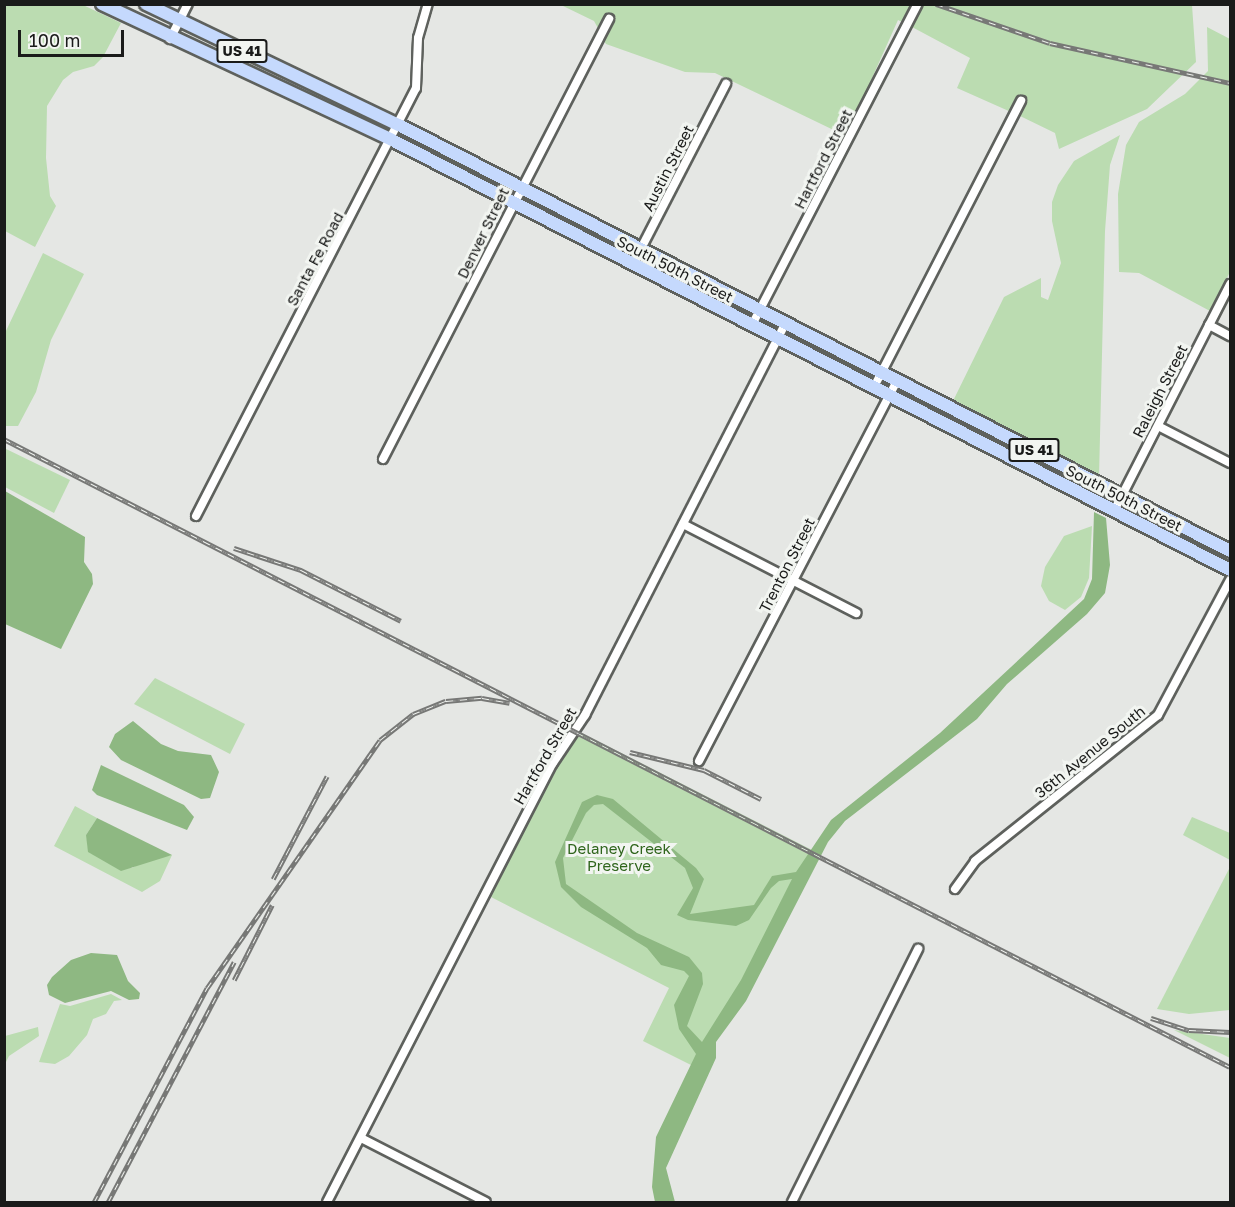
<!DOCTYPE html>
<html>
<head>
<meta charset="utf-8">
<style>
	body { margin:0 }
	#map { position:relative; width:1235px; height:1207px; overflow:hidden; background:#e5e7e4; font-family:"Golos Text",sans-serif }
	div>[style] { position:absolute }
	.green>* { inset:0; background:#bbdcb1 }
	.water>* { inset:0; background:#8eb882 }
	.roads { filter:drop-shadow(2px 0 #5e615d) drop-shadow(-2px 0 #5e615d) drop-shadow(0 2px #5e615d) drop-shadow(0 -2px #5e615d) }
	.minor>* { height:8px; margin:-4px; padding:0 4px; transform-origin:4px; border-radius:4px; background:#fff }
	.primary>* { height:12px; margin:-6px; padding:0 6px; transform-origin:6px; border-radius:6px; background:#c5d9fd }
	.rail>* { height:4.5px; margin-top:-2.25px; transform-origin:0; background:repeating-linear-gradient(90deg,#f2f5f1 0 7px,#777876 0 14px); box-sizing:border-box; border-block:2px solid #777876 }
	span { translate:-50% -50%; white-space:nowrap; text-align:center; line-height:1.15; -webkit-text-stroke:6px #f2f5f1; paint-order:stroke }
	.shield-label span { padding:2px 4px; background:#f2f5f1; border:2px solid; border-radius:4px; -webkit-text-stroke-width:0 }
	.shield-label { font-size:14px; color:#1a1b1a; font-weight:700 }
	.street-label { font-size:15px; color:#1a1b1a }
	.park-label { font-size:15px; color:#2f651c }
	.frame { position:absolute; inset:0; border:6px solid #1a1b1a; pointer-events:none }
	.scale { position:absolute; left:18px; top:30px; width:106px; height:27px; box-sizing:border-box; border:3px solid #1a1b1a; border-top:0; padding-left:8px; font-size:18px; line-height:21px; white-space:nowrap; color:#1a1b1a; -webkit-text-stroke:4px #f2f5f1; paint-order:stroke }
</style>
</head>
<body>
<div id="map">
	<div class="green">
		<i style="clip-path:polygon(1042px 4px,1192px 5px,1196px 62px,1147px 109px,1059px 149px,1055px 133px,1018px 115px,1026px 99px,1019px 96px,1011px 112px,957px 88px,970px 58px,912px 27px,923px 5px)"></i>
		<i style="clip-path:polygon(4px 5px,83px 5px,121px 23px,103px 57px,94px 66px,73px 72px,63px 80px,47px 106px,46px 158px,50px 196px,56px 206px,35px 247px,5px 231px)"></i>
		<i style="clip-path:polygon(561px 5px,914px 5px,904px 23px,898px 20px,846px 136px,715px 73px,685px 72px,606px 44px,603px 39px,614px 18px,607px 14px,599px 30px,594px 21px)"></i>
		<i style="clip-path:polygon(1207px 27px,1230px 39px,1230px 272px,1210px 311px,1139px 273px,1119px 272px,1118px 194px,1126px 145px,1139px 122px,1185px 94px,1208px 71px)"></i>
		<i style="clip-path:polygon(1120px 135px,1110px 165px,1105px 231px,1099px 477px,953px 401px,1004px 297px,1041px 278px,1041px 297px,1048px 300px,1061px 263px,1052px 221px,1052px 202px,1058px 185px,1074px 161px)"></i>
		<i style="clip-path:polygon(43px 253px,84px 274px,51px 340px,36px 392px,18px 426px,5px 426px,5px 333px)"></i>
		<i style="clip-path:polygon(4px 448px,70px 480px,54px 513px,5px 487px)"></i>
		<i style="clip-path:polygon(1092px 526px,1089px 578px,1081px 597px,1065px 610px,1049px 601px,1041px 586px,1045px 567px,1064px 536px)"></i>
		<i style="clip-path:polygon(155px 678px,245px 724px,230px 754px,134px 704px)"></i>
		<i style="clip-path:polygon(576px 730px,814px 851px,701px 1070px,643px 1041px,669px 988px,489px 896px)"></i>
		<i style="clip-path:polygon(75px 806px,97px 818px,86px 835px,132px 868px,146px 860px,172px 855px,160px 881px,142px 892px,54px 846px)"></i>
		<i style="clip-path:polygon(1192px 817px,1230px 833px,1230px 860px,1183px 835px)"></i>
		<i style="clip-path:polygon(1230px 867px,1230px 1010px,1189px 1014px,1157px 1009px)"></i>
		<i style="clip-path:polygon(111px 994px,122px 1000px,114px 1001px,106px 1014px,93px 1019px,87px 1035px,69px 1056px,55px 1064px,39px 1062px,60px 1004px,70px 1006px)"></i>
		<i style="clip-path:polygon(38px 1027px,39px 1036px,9px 1056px,5px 1064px,5px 1036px)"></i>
		<i style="clip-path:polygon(1174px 1030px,1230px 1038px,1230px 1058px)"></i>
	</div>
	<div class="water">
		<i style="clip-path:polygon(5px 491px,85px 537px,84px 562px,92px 574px,93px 584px,61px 649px,5px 624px)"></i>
		<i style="clip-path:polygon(evenodd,1094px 512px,1106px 518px,1110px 565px,1105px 593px,1087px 614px,1007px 684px,977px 719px,845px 821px,828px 842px,746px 1001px,716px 1042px,716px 1058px,666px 1168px,675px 1202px,655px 1202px,652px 1187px,656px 1137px,696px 1054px,679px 1029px,674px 1005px,689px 976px,684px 971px,661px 965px,647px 948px,581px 907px,561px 887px,555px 862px,582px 802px,597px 795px,613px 799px,696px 868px,704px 879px,690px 914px,754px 905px,772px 876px,796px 872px,831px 820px,940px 733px,1084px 599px,1092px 579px,1094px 512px,603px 804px,685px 868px,693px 888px,677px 915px,688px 920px,736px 926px,749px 920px,771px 888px,779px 881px,792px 879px,741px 980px,702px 1042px,687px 1026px,703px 984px,702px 973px,689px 957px,637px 933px,566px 884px,563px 858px,586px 813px,594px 805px,603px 804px)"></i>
		<i style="clip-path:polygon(133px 721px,161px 744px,178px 751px,211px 755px,219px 772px,210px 798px,201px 799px,121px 760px,109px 747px,115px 734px)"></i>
		<i style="clip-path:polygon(101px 765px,184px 805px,194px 817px,187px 830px,97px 795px,92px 790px)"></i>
		<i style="clip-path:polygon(97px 818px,172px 855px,121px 871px,88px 852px,86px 835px)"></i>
		<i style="clip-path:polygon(91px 953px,117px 955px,128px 981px,140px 993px,139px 999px,129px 1000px,111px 991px,65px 1003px,49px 995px,47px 985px,52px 977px,71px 960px)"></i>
	</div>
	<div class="roads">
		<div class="minor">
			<i style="left:170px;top:39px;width:39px;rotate:-63deg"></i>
			<i style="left:633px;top:264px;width:203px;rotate:-62.7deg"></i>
			<i style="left:752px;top:325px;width:361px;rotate:-62.7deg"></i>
			<i style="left:1209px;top:325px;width:24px;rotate:28deg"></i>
			<i style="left:874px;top:387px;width:322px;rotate:-62.8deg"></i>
			<i style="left:1158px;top:426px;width:81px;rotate:27.2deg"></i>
			<i style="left:383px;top:459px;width:495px;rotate:-62.8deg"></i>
			<i style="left:1114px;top:511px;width:255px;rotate:-62.9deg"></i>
			<i style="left:196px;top:516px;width:481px;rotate:-62.8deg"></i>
			<i style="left:416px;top:88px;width:50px;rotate:-87.7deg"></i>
			<i style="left:418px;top:38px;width:35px;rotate:-74deg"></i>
			<i style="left:683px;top:524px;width:195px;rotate:27.2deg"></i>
			<i style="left:699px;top:761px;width:429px;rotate:-62.5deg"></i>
			<i style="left:955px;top:889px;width:34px;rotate:-54deg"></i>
			<i style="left:975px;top:861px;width:234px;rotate:-38.6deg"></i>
			<i style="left:1158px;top:715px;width:153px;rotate:-61.9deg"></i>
			<i style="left:361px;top:1138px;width:140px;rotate:27.1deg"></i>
			<i style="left:327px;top:1202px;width:494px;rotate:-62.8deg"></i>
			<i style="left:553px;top:763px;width:58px;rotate:-56.3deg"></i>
			<i style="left:585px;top:715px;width:441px;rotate:-62.9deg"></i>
			<i style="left:792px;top:1202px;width:283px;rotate:-63.5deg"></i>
		</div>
		<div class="primary">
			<i style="left:102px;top:4px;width:320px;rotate:25.1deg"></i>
			<i style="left:392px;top:140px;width:942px;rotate:27.16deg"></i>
			<i style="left:146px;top:4px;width:280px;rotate:25.6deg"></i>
			<i style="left:399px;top:125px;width:934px;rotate:27.14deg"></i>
		</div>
	</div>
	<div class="rail">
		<i style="left:936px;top:4px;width:120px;rotate:18.9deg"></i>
		<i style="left:1050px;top:43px;width:184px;rotate:12.5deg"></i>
		<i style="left:4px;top:439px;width:1377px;rotate:27.12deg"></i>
		<i style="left:234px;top:548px;width:71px;rotate:18.2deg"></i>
		<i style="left:301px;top:570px;width:112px;rotate:27deg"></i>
		<i style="left:630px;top:752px;width:76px;rotate:13.7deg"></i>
		<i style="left:704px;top:770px;width:64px;rotate:27deg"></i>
		<i style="left:273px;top:879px;width:116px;rotate:-62.3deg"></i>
		<i style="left:234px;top:980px;width:84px;rotate:-63.1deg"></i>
		<i style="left:1151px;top:1018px;width:40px;rotate:18deg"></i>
		<i style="left:1189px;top:1030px;width:41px;rotate:2.8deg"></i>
		<i style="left:94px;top:1202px;width:242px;rotate:-62.2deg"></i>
		<i style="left:207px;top:988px;width:302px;rotate:-55.1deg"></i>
		<i style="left:380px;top:740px;width:42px;rotate:-38.2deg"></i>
		<i style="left:413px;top:714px;width:35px;rotate:-22deg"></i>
		<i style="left:446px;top:701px;width:36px;rotate:-5deg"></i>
		<i style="left:482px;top:698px;width:28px;rotate:10deg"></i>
		<i style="left:108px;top:1202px;width:271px;rotate:-62.3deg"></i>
	</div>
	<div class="shield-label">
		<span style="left:242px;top:51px">US 41</span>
		<span style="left:1034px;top:450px">US 41</span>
	</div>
	<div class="street-label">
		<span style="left:823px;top:159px;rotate:-63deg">Hartford Street</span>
		<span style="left:668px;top:168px;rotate:-63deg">Austin Street</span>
		<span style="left:483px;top:233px;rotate:-64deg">Denver Street</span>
		<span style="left:315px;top:259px;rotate:-62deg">Santa Fe Road</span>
		<span style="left:675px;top:269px;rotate:27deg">South 50th Street</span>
		<span style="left:1160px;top:391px;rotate:-63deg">Raleigh Street</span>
		<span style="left:1124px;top:498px;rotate:27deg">South 50th Street</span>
		<span style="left:787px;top:565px;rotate:-63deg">Trenton Street</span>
		<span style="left:1090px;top:752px;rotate:-39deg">36th Avenue South</span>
		<span style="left:545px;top:756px;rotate:-60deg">Hartford Street</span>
	</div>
	<div class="park-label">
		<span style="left:619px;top:857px">Delaney Creek<br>Preserve</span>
	</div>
	<div class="frame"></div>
	<div class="scale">100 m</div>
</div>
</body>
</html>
